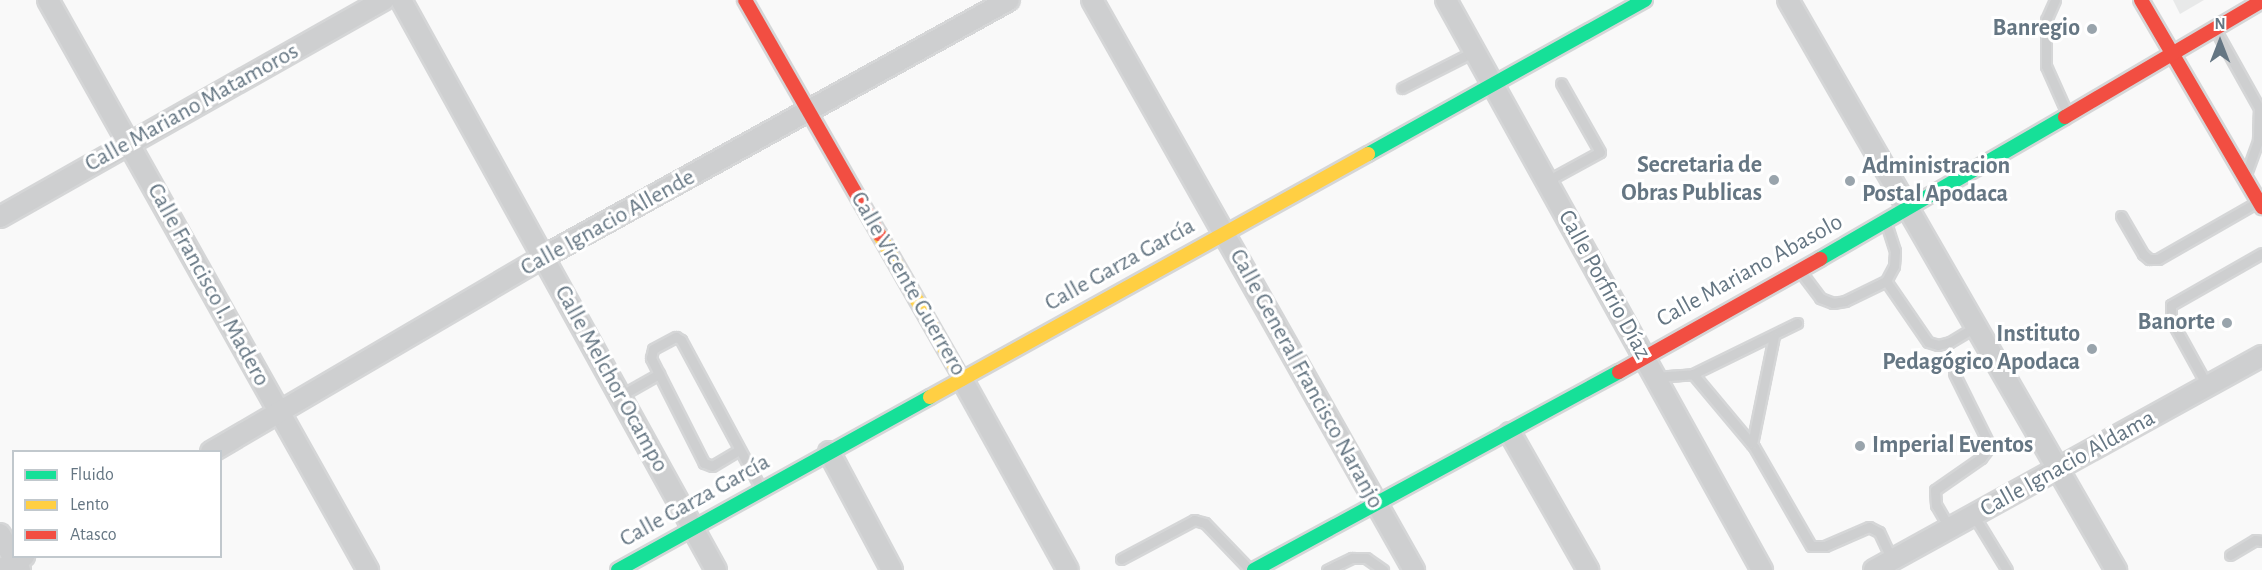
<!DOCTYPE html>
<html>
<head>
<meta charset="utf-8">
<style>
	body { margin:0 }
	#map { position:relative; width:2262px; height:570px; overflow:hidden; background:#f9f9f9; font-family:"Alegreya Sans",sans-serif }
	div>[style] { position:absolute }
	.built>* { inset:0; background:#e8e9e9 }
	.roads { filter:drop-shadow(2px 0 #d5d6d7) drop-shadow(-2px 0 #d5d6d7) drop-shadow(0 2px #d5d6d7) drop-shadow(0 -2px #d5d6d7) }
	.lane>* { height:9px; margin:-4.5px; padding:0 4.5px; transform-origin:4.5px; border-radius:4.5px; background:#cecfd0 }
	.street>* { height:20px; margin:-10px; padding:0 10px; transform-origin:10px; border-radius:10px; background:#cecfd0 }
	.fast>* { height:14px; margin:-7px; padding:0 7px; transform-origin:7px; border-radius:7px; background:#16e098 }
	.slow>* { height:14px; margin:-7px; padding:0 7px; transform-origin:7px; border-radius:7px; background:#ffcf43 }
	.jam>* { height:14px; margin:-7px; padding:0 7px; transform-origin:7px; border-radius:7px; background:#f24e42 }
	.dots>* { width:16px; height:16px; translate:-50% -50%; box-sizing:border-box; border:3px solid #fff; border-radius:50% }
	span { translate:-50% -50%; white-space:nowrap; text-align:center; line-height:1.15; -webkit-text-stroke:6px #fff; paint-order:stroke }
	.poi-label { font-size:24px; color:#657683; font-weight:700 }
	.right { translate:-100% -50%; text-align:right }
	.left { translate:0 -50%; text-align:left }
	.street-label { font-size:24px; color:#657683 }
	.legend { position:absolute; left:12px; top:450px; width:210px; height:108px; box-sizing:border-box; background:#fff; border:2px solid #c1c8cd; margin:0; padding:8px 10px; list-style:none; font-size:18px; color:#657683 }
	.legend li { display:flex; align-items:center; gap:12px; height:30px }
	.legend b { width:30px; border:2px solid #c1c8cd }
	.north { position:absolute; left:2190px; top:12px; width:60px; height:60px; -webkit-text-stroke:4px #fff; paint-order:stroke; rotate:0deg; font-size:16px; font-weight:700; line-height:24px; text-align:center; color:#657683 }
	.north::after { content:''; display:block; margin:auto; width:21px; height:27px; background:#657683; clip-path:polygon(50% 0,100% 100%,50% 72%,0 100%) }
</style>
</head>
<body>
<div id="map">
	<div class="built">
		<i style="clip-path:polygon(2173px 0,2204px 0,2180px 14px)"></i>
	</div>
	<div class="roads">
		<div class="lane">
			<i style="left:2055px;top:0;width:22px;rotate:114deg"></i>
			<i style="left:2046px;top:20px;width:46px;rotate:90deg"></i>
			<i style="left:2046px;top:66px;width:51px;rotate:65.9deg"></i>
			<i style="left:2216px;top:31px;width:88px;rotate:60.8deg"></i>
			<i style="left:2259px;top:108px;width:33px;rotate:92deg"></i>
			<i style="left:2258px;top:141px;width:33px;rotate:110deg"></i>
			<i style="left:1402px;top:88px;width:82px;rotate:-26.9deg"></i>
			<i style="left:1547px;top:181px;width:60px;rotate:-28.7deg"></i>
			<i style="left:1600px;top:152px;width:79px;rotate:-119.5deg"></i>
			<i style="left:2121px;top:216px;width:44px;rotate:59.9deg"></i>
			<i style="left:2143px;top:254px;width:8px;rotate:40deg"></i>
			<i style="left:2149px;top:259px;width:9px"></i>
			<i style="left:2158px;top:259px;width:111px;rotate:-29.8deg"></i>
			<i style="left:1800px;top:271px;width:34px;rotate:53deg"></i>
			<i style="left:1820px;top:298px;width:14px;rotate:21deg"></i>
			<i style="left:1833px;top:303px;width:12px;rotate:-9deg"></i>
			<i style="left:1845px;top:301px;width:46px;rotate:-26deg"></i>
			<i style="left:1886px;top:281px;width:17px;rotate:-62deg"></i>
			<i style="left:1894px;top:266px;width:15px;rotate:-86deg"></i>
			<i style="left:1895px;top:251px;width:29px;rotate:-108deg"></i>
			<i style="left:1886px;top:281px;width:74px;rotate:55.5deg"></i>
			<i style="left:1928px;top:342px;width:10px;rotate:17deg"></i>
			<i style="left:1938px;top:345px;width:12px;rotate:-14deg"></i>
			<i style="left:1950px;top:342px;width:29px;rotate:-31deg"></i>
			<i style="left:1693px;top:374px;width:116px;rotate:-26.1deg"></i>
			<i style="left:1654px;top:377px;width:39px;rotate:-4deg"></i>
			<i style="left:1693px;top:374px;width:95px;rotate:50.1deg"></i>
			<i style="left:1754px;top:447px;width:114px;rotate:60.1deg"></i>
			<i style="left:1811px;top:546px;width:14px"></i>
			<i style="left:1825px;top:546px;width:48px;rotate:-23.4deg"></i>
			<i style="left:1869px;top:527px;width:11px;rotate:27deg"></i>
			<i style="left:1879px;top:532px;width:31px;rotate:65deg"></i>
			<i style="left:2208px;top:387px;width:77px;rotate:-118.9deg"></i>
			<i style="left:2171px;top:320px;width:15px;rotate:-90deg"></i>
			<i style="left:2171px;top:305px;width:105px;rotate:-29.7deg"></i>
			<i style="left:620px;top:396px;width:45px;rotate:-29.4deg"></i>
			<i style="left:1752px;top:444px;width:110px;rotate:-78.5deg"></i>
			<i style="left:739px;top:450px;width:31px;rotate:149deg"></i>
			<i style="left:712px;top:466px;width:9px;rotate:-159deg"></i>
			<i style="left:704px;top:463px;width:118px;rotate:-116.8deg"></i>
			<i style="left:651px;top:358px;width:9px;rotate:-77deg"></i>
			<i style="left:653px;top:349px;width:26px;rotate:-28deg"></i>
			<i style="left:676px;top:337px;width:6px;rotate:31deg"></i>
			<i style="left:681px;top:340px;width:167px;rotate:61.7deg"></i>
			<i style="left:1974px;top:516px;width:63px;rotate:58.6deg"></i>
			<i style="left:1950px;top:529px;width:28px;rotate:-120deg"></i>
			<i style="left:1936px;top:505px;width:15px;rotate:-94deg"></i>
			<i style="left:1935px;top:490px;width:56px;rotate:-34.8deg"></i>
			<i style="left:1981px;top:458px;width:15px;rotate:-53deg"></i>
			<i style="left:1990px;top:446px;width:81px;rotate:-116.3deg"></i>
			<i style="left:2230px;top:555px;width:29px;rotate:-31deg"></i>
			<i style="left:2255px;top:540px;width:7px;rotate:8deg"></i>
			<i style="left:1121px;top:559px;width:83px;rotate:-28.1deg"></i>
			<i style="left:1194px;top:520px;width:11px;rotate:15deg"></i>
			<i style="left:1205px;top:523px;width:65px;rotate:46.2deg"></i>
			<i style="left:1327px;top:570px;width:28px;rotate:-26deg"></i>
			<i style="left:1352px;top:558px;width:14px"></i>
			<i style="left:1366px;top:558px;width:21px;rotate:35deg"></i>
		</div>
		<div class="street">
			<i style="left:48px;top:0;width:654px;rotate:60.69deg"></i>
			<i style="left:401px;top:0;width:651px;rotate:61.07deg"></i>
			<i style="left:1092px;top:0;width:655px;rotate:60.54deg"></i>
			<i style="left:1446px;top:0;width:652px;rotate:61deg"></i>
			<i style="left:1788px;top:0;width:658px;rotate:60.08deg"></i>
			<i style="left:0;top:217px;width:441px;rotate:-29.5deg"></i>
			<i style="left:962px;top:379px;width:218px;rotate:61deg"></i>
			<i style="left:1510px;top:433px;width:158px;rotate:60.3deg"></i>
			<i style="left:211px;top:452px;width:385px;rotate:-30.4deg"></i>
			<i style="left:543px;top:257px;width:532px;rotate:-28.88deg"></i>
			<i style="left:829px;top:452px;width:134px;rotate:61.9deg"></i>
			<i style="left:0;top:534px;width:41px;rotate:60.9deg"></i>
			<i style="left:0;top:570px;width:28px;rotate:-30deg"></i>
			<i style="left:1874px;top:570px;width:443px;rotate:-28.9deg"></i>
		</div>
		<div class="fast">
			<i style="left:1368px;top:154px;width:317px;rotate:-29.1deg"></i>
			<i style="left:1820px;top:259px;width:283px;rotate:-30.1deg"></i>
			<i style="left:618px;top:570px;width:357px;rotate:-29deg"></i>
			<i style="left:1254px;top:570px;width:415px;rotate:-28.5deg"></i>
		</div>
		<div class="slow">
			<i style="left:879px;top:234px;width:167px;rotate:60.2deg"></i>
			<i style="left:930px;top:397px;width:501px;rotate:-29.02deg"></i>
		</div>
		<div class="jam">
			<i style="left:745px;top:0;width:270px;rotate:60.2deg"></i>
			<i style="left:2141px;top:0;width:240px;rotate:59.7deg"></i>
			<i style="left:2065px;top:117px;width:229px;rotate:-30.5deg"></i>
			<i style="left:1619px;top:372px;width:231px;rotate:-29.3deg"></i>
		</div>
	</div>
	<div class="dots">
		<i style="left:2092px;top:29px;background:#99a4ac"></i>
		<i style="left:1774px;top:180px;background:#99a4ac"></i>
		<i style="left:1850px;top:181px;background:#99a4ac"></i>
		<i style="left:2227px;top:323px;background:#99a4ac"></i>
		<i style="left:2092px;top:349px;background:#99a4ac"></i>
		<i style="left:1860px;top:446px;background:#99a4ac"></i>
	</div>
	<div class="poi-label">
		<span class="right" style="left:2080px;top:29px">Banregio</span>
		<span class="right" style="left:1762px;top:180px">Secretaria de<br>Obras Publicas</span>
		<span class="left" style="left:1862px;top:181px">Administracion<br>Postal Apodaca</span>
		<span class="right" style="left:2215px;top:323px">Banorte</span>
		<span class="right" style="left:2080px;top:349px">Instituto<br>Pedagógico Apodaca</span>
		<span class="left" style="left:1872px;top:446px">Imperial Eventos</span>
	</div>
	<div class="street-label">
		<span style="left:192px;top:108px;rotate:-29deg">Calle Mariano Matamoros</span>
		<span style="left:608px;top:223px;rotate:-29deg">Calle Ignacio Allende</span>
		<span style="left:1120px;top:265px;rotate:-29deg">Calle Garza García</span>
		<span style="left:1750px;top:271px;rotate:-29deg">Calle Mariano Abasolo</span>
		<span style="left:908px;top:284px;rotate:60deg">Calle Vicente Guerrero</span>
		<span style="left:208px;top:285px;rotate:61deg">Calle Francisco I. Madero</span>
		<span style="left:1604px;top:285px;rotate:61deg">Calle Porfirio Díaz</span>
		<span style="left:611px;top:379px;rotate:61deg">Calle Melchor Ocampo</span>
		<span style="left:1306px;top:379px;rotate:61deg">Calle General Francisco Naranjo</span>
		<span style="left:2068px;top:464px;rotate:-29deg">Calle Ignacio Aldama</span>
		<span style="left:695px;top:501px;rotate:-29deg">Calle Garza García</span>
	</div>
	<ul class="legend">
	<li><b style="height:8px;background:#16e098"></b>Fluido</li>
	<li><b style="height:8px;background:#ffcf43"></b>Lento</li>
	<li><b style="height:8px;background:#f24e42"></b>Atasco</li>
	</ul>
	<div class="north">N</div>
</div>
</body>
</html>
